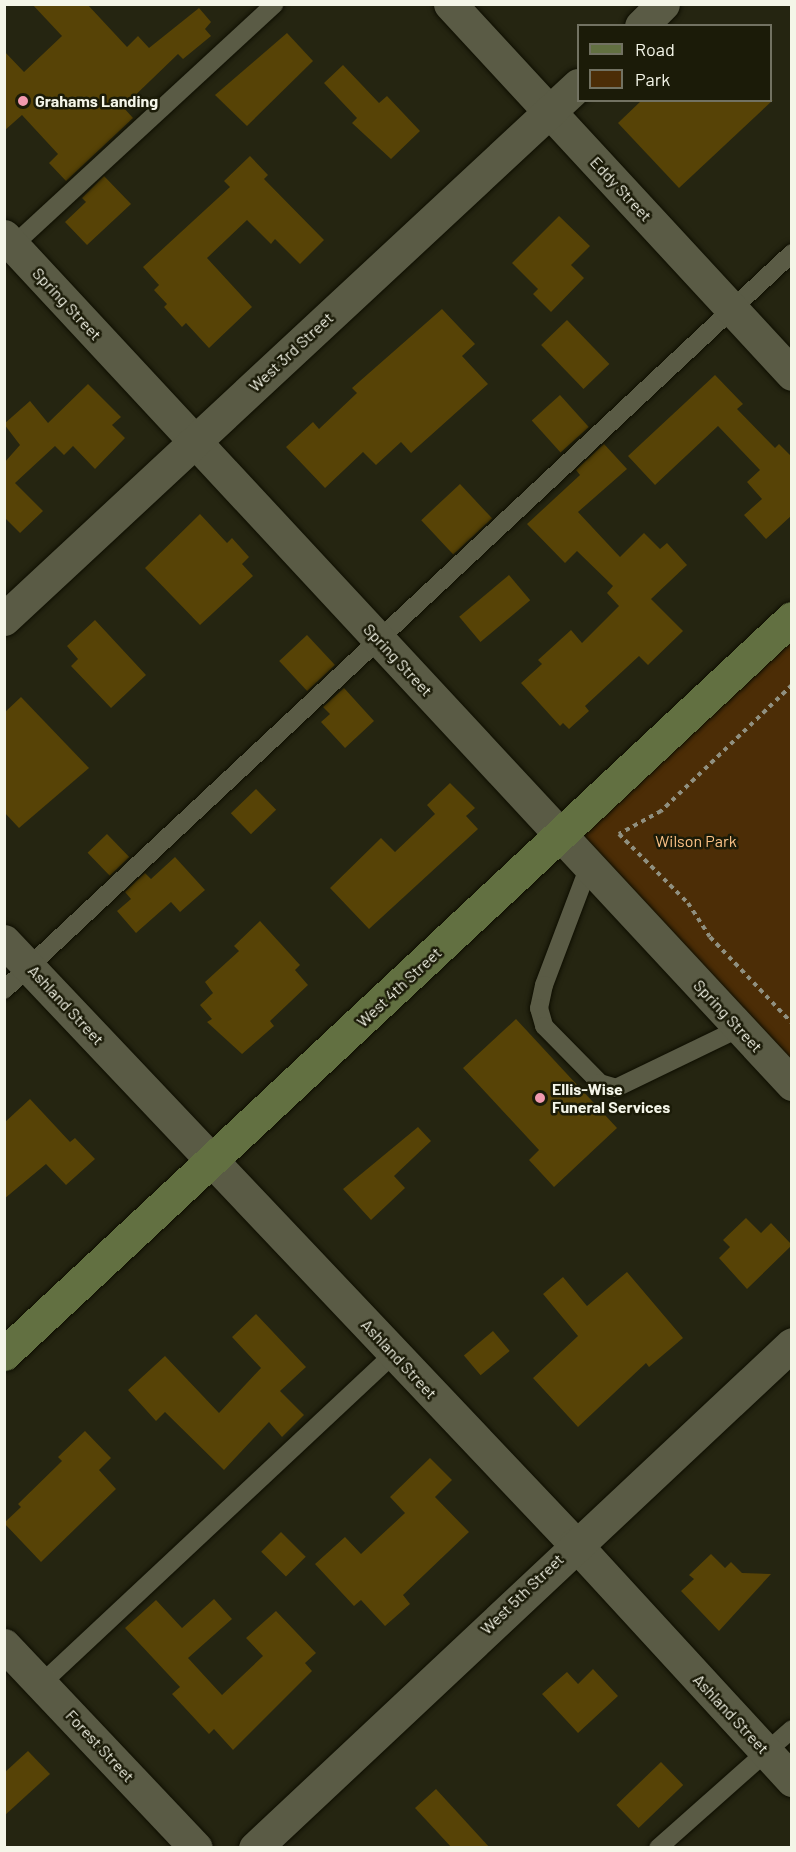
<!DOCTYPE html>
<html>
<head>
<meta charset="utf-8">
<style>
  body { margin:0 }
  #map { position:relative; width:796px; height:1852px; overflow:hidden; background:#252511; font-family:Barlow,sans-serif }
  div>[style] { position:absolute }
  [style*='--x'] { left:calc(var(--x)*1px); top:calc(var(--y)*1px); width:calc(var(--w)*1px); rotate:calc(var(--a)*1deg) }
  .green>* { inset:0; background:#4c2d06 }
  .building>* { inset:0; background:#574306; transform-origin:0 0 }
  .path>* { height:4px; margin-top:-2px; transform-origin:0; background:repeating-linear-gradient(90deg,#909080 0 4.5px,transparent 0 9px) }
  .roads { filter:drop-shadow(0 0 2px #0e0e00) drop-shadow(0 0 2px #0e0e00) }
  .lane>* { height:18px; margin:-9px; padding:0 9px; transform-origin:9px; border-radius:9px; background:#5a5b45 }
  .street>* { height:33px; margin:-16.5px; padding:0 16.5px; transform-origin:16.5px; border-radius:16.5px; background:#5a5b45 }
  .secondary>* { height:33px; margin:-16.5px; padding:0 16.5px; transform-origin:16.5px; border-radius:16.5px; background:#627041 }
  .dots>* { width:16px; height:16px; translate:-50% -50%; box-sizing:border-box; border:3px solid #1b1b08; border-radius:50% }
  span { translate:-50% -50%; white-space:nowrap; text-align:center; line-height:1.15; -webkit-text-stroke:5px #1b1b08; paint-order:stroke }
  .poi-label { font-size:16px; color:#f4f5e8; font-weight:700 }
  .left { translate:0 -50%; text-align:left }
  .street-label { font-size:16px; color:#f4f5e8 }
  .park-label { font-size:16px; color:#fcc286 }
  .frame { position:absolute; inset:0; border:6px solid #f4f5e8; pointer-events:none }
  .legend { position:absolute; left:577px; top:24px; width:195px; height:78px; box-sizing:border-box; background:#1b1b08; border:2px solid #727262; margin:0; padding:8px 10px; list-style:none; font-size:18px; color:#f4f5e8 }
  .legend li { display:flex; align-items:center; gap:12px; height:30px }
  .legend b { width:30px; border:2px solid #727262 }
</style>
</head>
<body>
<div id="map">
  <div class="green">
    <div style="clip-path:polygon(791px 618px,791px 1084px,562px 836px)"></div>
  </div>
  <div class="building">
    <div style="clip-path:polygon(32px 4px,87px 4px,127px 47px,138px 36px,149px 48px,199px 8px,211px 22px,205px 29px,211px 36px,183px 59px,178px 54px,123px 107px,133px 118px,66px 181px,49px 163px,58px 154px,22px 115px,4px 131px,4px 51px,24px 72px,62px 36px)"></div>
    <div style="clip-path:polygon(287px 33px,313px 61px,247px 126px,215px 95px)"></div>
    <div style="clip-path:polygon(343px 65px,379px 103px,387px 96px,420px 131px,391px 159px,352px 123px,357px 118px,324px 83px)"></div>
    <div style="clip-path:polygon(642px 100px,773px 100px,679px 188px,618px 123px)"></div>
    <div style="clip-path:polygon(250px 156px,268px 175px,264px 179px,324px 240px,300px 264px,275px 239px,271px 244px,247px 220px,207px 258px,252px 307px,209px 348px,186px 323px,182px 327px,164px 307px,167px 304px,154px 290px,159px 285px,143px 267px,230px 187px,224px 181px)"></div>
    <div style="clip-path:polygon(104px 176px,131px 204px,87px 245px,65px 222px,86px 202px,82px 198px)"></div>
    <div style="clip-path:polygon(559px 216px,590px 246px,571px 265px,584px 278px,551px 312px,533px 294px,538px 289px,512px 263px)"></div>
    <div style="clip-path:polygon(442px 309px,475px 344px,462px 356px,488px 384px,411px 453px,401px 442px,376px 465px,363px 452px,325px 488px,286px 447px,313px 422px,319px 429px,357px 393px,352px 388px)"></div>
    <div style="left:567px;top:320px;width:61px;height:36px;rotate:46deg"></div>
    <div style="clip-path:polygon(715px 375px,743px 404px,737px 409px,775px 448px,779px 444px,792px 457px,792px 515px,766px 539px,744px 515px,762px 499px,747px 482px,760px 470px,718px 426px,655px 485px,628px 456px)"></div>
    <div style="clip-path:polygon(88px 384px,121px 417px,112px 425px,125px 438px,95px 469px,73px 446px,64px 455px,55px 446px,15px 483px,43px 511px,20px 533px,4px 517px,4px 463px,20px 445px,4px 424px,30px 401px,48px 423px)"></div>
    <div style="left:560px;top:395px;width:43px;height:38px;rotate:48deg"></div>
    <div style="clip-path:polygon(604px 444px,627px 469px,578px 512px,620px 557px,644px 533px,660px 549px,667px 543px,687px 565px,651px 599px,683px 631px,648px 665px,639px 656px,585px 706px,589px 711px,569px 729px,563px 723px,560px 726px,521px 683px,542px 664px,538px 660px,571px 630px,582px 643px,619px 606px,607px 593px,613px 586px,577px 551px,565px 563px,527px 524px,580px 475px,576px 470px)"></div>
    <div style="left:460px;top:484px;width:47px;height:53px;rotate:47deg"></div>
    <div style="clip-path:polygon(200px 514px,227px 543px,232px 538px,249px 557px,242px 564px,253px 576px,200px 625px,145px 568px)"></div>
    <div style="left:509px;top:575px;width:33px;height:65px;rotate:50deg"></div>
    <div style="clip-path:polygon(95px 620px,146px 675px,111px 708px,71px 666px,78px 659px,67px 646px)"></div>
    <div style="left:307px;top:635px;width:41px;height:38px;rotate:47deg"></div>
    <div style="clip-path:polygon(344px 688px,374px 721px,345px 748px,321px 722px,330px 714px,323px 707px)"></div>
    <div style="clip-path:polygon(21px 697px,89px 768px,19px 828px,4px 812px,4px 713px)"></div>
    <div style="clip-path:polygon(450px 783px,475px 808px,466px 816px,478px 829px,369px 929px,330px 888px,381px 838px,395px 852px,435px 814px,427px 805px)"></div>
    <div style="left:256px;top:789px;width:29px;height:35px;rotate:46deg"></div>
    <div style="left:107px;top:834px;width:32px;height:27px;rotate:46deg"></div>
    <div style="clip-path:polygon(175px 857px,205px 890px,180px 912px,171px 902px,136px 933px,117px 911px,131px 899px,125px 892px,145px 873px,151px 879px)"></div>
    <div style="clip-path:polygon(260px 921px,300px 965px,295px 970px,308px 985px,270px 1021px,274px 1026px,242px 1054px,207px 1022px,212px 1019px,200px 1005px,213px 993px,205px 982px,239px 951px,234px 946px)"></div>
    <div style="clip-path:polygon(516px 1019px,617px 1128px,554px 1187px,529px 1160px,539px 1150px,463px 1068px)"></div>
    <div style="clip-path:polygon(30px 1099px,70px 1142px,75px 1138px,95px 1159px,66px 1185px,46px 1164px,4px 1199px,4px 1123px)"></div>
    <div style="clip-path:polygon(418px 1127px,431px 1141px,394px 1176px,405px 1188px,371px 1220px,343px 1189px)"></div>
    <div style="clip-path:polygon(746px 1218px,761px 1233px,771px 1223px,792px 1245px,747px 1289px,719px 1258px,730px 1247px,723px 1240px)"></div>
    <div style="clip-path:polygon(627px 1272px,683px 1338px,649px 1367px,646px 1363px,578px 1427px,533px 1378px,578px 1336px,543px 1294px,563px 1277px,587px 1306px)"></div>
    <div style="clip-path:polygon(256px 1314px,306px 1367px,280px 1391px,304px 1415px,282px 1437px,269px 1422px,224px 1470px,165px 1412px,156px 1421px,128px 1390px,165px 1356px,219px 1413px,261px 1368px,232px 1337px)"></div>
    <div style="left:493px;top:1331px;width:26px;height:38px;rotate:50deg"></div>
    <div style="clip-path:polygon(85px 1431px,111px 1458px,99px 1470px,116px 1489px,41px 1562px,4px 1523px,21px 1507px,18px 1504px,62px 1461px,58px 1457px)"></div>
    <div style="clip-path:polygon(430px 1458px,452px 1480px,435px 1497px,469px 1532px,403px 1595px,410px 1604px,385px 1626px,361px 1600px,354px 1606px,315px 1564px,345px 1537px,361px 1554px,405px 1513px,390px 1497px)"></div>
    <div style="left:281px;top:1532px;width:35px;height:28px;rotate:45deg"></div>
    <div style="clip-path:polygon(711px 1554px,725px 1568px,731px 1562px,742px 1573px,771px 1574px,719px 1631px,681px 1591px,694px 1579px,689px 1575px)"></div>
    <div style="clip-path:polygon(214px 1599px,232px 1619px,188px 1658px,222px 1695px,263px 1656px,246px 1638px,276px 1611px,316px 1653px,305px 1663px,312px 1671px,233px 1750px,214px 1729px,209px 1734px,172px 1694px,180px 1687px,125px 1628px,156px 1600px,182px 1628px)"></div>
    <div style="clip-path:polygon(593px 1669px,618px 1696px,578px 1733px,542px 1694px,567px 1672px,578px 1684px)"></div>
    <div style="clip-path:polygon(28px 1751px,50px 1774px,4px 1816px,4px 1773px)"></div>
    <div style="left:661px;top:1762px;width:32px;height:62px;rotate:46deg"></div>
    <div style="clip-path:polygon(436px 1789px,490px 1848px,452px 1848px,415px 1808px)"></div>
  </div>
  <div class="path">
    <div style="--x:792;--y:685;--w:182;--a:136.1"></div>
    <div style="--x:661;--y:811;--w:48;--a:151.3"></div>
    <div style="--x:619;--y:834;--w:98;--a:45"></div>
    <div style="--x:688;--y:903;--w:40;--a:57.1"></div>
    <div style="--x:710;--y:937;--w:119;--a:46.4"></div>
  </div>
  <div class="roads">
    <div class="lane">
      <div style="--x:7;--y:251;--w:364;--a:-42.7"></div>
      <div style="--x:589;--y:866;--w:127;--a:110.7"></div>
      <div style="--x:544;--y:985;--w:24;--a:102"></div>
      <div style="--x:539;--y:1008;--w:19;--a:74"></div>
      <div style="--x:544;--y:1026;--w:80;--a:45.5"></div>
      <div style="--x:600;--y:1083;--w:17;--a:17"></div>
      <div style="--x:616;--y:1088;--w:138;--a:-25.8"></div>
      <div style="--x:4;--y:990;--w:1079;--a:-43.08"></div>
      <div style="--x:41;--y:1684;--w:483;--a:-43.1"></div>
      <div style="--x:658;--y:1848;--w:179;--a:-41.6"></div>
    </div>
    <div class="street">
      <div style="--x:450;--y:4;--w:504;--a:47.25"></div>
      <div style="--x:641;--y:26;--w:31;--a:-45"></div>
      <div style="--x:4;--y:236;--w:1158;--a:47.1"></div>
      <div style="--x:4;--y:619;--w:784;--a:-42.93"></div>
      <div style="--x:4;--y:941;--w:830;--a:46.56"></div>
      <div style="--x:575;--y:1544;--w:321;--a:47.4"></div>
      <div style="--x:4;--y:1645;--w:279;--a:46.6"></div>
      <div style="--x:255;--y:1848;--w:736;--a:-43.18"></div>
    </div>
    <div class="secondary">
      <div style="--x:4;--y:1354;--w:1078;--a:-43.05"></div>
    </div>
  </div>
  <div class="dots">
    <div style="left:23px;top:101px;background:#f29aaf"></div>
    <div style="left:540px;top:1098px;background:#f29aaf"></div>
  </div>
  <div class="poi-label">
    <span class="left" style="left:35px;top:101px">Grahams Landing</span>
    <span class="left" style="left:552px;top:1098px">Ellis-Wise<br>Funeral Services</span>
  </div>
  <div class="street-label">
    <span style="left:621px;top:189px;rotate:47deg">Eddy Street</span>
    <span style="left:67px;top:304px;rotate:47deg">Spring Street</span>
    <span style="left:291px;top:352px;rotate:-43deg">West 3rd Street</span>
    <span style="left:398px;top:660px;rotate:47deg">Spring Street</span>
    <span style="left:399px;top:987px;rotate:-43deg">West 4th Street</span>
    <span style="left:66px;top:1005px;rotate:47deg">Ashland Street</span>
    <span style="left:728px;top:1016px;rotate:47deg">Spring Street</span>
    <span style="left:399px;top:1359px;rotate:47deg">Ashland Street</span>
    <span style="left:522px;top:1594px;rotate:-44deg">West 5th Street</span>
    <span style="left:731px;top:1714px;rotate:47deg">Ashland Street</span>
    <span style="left:100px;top:1746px;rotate:47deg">Forest Street</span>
  </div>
  <div class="park-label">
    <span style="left:696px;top:841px">Wilson Park</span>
  </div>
  <div class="frame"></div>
  <ul class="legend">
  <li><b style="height:8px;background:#627041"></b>Road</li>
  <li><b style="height:16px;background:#4c2d06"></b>Park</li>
  </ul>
</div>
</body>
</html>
